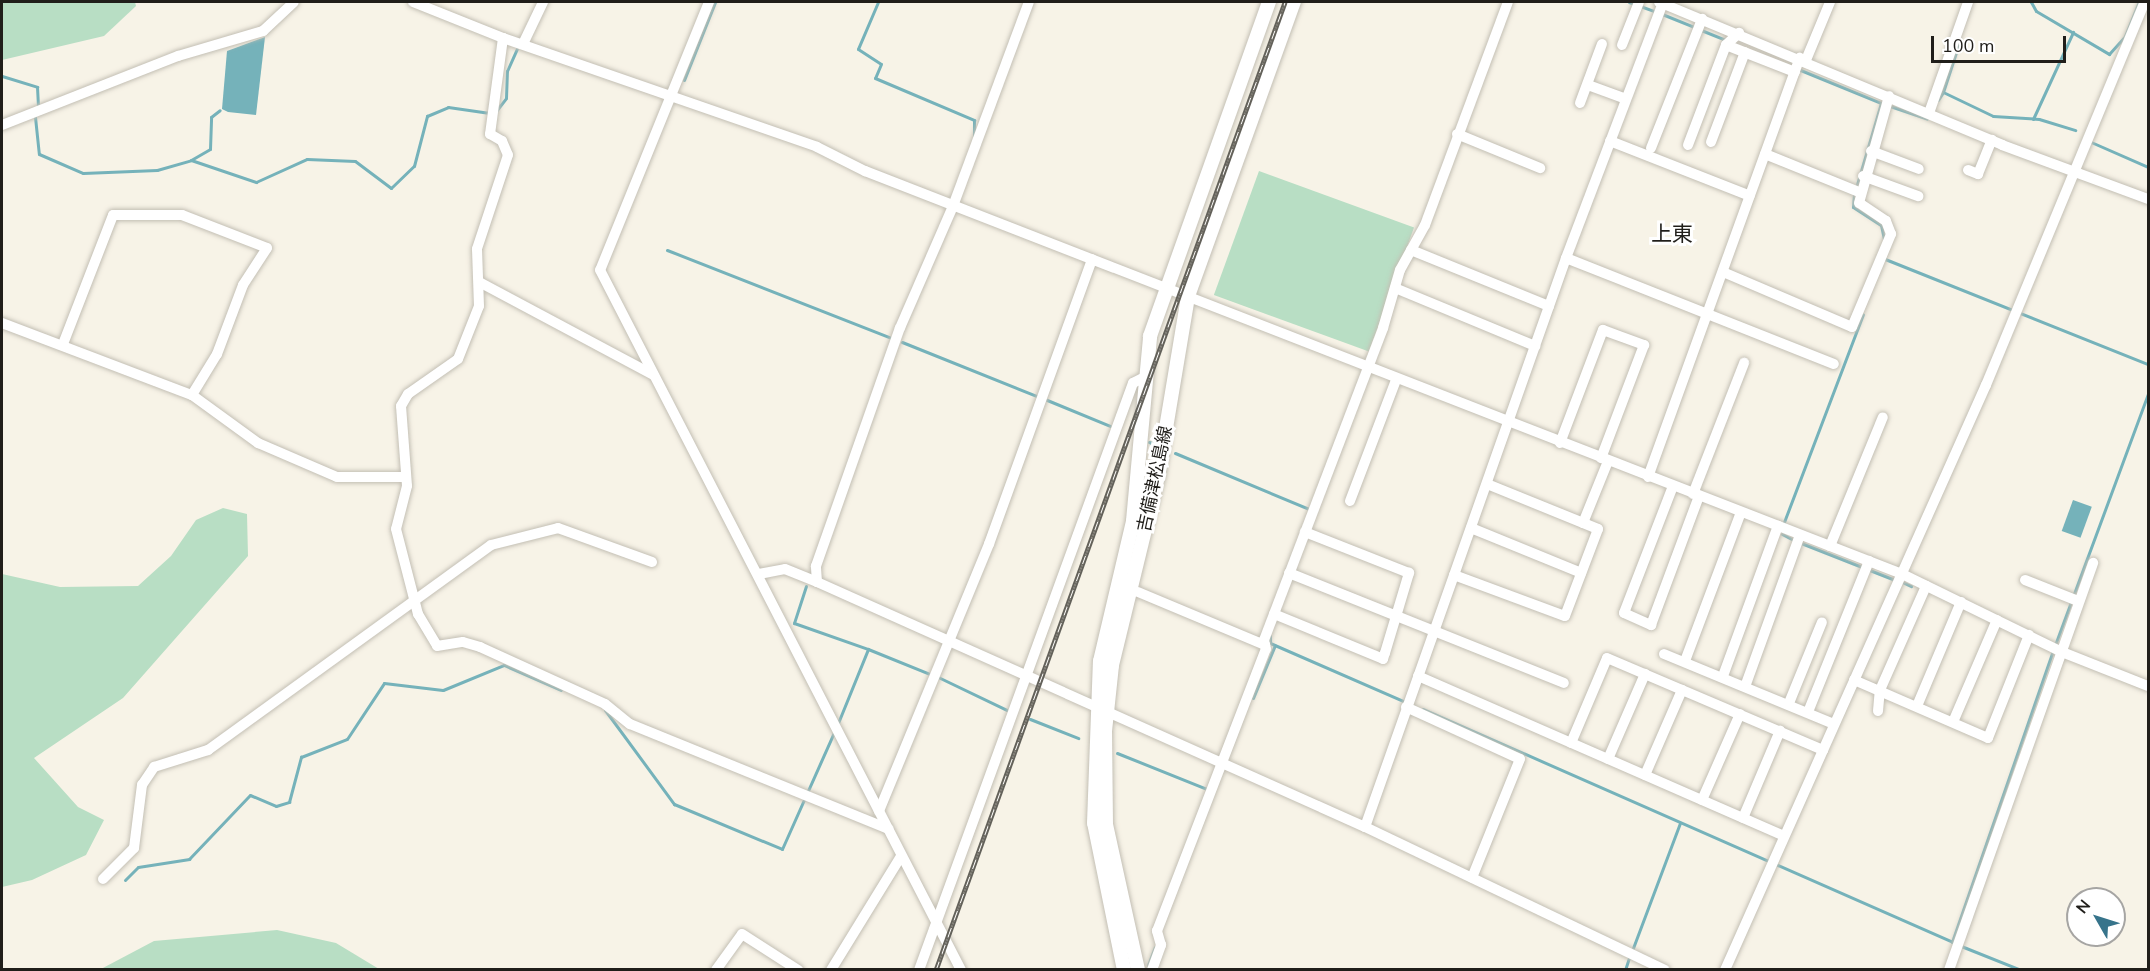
<!DOCTYPE html>
<html>
<head>
<meta charset="utf-8">
<style>
  body { margin:0 }
  #map { position:relative; width:2150px; height:971px; overflow:hidden; background:#f7f3e7; font-family:"Nunito Sans","Noto Sans JP",sans-serif }
  div>[style] { position:absolute }
  [style*='--x'] { left:calc(var(--x)*1px); top:calc(var(--y)*1px); width:calc(var(--w)*1px); rotate:calc(var(--a)*1deg) }
  .green>* { inset:0; background:#b8dec4; transform-origin:0 0 }
  .water>* { inset:0; background:#75b2ba; transform-origin:0 0 }
  .stream>* { height:3px; margin:-1.5px; padding:0 1.5px; transform-origin:1.5px; border-radius:1.5px; background:#75b2ba }
  .roads { filter:drop-shadow(0 0 2px #c3bfb4) drop-shadow(0 0 2px #c3bfb4) }
  .minor>* { height:10px; margin:-5px; padding:0 5px; transform-origin:5px; border-radius:5px; background:#fff }
  .major>* { height:14px; margin:-7px; padding:0 7px; transform-origin:7px; border-radius:7px; background:#fff }
  .rail>* { height:5px; margin-top:-2.5px; transform-origin:0; background:repeating-linear-gradient(90deg,#fff 0 9px,#63615a 0 18px); box-sizing:border-box; border-block:2px solid #63615a }
  span { translate:-50% -50%; white-space:nowrap; text-align:center; line-height:1.15; -webkit-text-stroke:6px #fff; paint-order:stroke }
  .street-label { font-size:18px; color:#201e1a }
  .quarter-label { font-size:21px; color:#201e1a }
  .frame { position:absolute; inset:0; border:3px solid #201e1a; pointer-events:none }
  .north { position:absolute; left:2066px; top:887px; width:60px; height:60px; box-sizing:border-box; background:#fff; border:2px solid #a6a5a3; border-radius:50%; rotate:309deg; font-size:16px; font-weight:700; line-height:24px; text-align:center; color:#201e1a }
  .north::after { content:''; display:block; margin:auto; width:21px; height:27px; background:#37748b; clip-path:polygon(50% 0,100% 100%,50% 72%,0 100%) }
  .scale { position:absolute; left:1931px; top:36px; width:135px; height:27px; box-sizing:border-box; border:3px solid #201e1a; border-top:0; padding-left:8px; font-size:18px; line-height:21px; white-space:nowrap; color:#201e1a; -webkit-text-stroke:4px #fff; paint-order:stroke }
</style>
</head>
<body>
<div id="map">
  <div class="green">
    <div style="clip-path:polygon(2px 2px,135px 2px,136px 6px,104px 36px,2px 60px)"></div>
    <div style="left:1259px;top:171px;width:165px;height:132px;rotate:20deg"></div>
    <div style="clip-path:polygon(223px 508px,247px 514px,248px 556px,123px 698px,34px 758px,78px 807px,104px 820px,86px 855px,32px 880px,2px 887px,2px 574px,60px 587px,138px 586px,171px 556px,196px 520px)"></div>
    <div style="clip-path:polygon(277px 930px,336px 943px,379px 969px,101px 969px,154px 941px)"></div>
  </div>
  <div class="water">
    <div style="clip-path:polygon(265px 37px,256px 115px,228px 112px,222px 109px,227px 51px)"></div>
    <div style="left:2073px;top:500px;width:20px;height:33px;rotate:20deg"></div>
  </div>
  <div class="stream">
    <div style="--x:878;--y:2;--w:51;--a:113.1"></div>
    <div style="--x:858;--y:49;--w:27;--a:33"></div>
    <div style="--x:881;--y:64;--w:15;--a:113"></div>
    <div style="--x:875;--y:78;--w:108;--a:23"></div>
    <div style="--x:974;--y:120;--w:16;--a:90"></div>
    <div style="--x:1629;--y:2;--w:29;--a:20"></div>
    <div style="--x:2031;--y:2;--w:10;--a:61"></div>
    <div style="--x:2036;--y:11;--w:85;--a:30.5"></div>
    <div style="--x:2109;--y:54;--w:24;--a:-48"></div>
    <div style="--x:2125;--y:36;--w:37;--a:-68"></div>
    <div style="--x:1662;--y:14;--w:35;--a:22"></div>
    <div style="--x:1701;--y:30;--w:29;--a:22"></div>
    <div style="--x:1798;--y:69;--w:90;--a:22.3"></div>
    <div style="--x:2;--y:76;--w:37;--a:17"></div>
    <div style="--x:37;--y:87;--w:20;--a:87"></div>
    <div style="--x:684;--y:80;--w:84;--a:-68.3"></div>
    <div style="--x:1943;--y:92;--w:52;--a:-71.9"></div>
    <div style="--x:1938;--y:100;--w:9;--a:-58"></div>
    <div style="--x:1943;--y:92;--w:55;--a:25.6"></div>
    <div style="--x:1993;--y:116;--w:46;--a:3.7"></div>
    <div style="--x:2039;--y:119;--w:38;--a:17"></div>
    <div style="--x:1890;--y:106;--w:39;--a:19"></div>
    <div style="--x:496;--y:111;--w:16;--a:-52"></div>
    <div style="--x:506;--y:98;--w:27;--a:-88"></div>
    <div style="--x:507;--y:71;--w:24;--a:-66"></div>
    <div style="--x:35;--y:117;--w:37;--a:84"></div>
    <div style="--x:39;--y:154;--w:48;--a:23.4"></div>
    <div style="--x:83;--y:173;--w:74;--a:-2.3"></div>
    <div style="--x:157;--y:170;--w:35;--a:-16"></div>
    <div style="--x:191;--y:160;--w:69;--a:18.7"></div>
    <div style="--x:256;--y:182;--w:56;--a:-24.3"></div>
    <div style="--x:307;--y:159;--w:48;--a:2.4"></div>
    <div style="--x:355;--y:161;--w:45;--a:36.9"></div>
    <div style="--x:391;--y:188;--w:32;--a:-44"></div>
    <div style="--x:414;--y:166;--w:52;--a:-75.4"></div>
    <div style="--x:427;--y:116;--w:23;--a:-23"></div>
    <div style="--x:448;--y:107;--w:42;--a:8.1"></div>
    <div style="--x:2033;--y:119;--w:96;--a:-65.3"></div>
    <div style="--x:2091;--y:142;--w:62;--a:23.7"></div>
    <div style="--x:191;--y:160;--w:22;--a:-30"></div>
    <div style="--x:210;--y:149;--w:32;--a:-88"></div>
    <div style="--x:211;--y:117;--w:11;--a:-38"></div>
    <div style="--x:1856;--y:188;--w:89;--a:-73.6"></div>
    <div style="--x:1854;--y:194;--w:13;--a:94"></div>
    <div style="--x:1853;--y:207;--w:33;--a:33"></div>
    <div style="--x:1881;--y:225;--w:14;--a:78"></div>
    <div style="--x:667;--y:250;--w:244;--a:21.4"></div>
    <div style="--x:1885;--y:259;--w:283;--a:21.8"></div>
    <div style="--x:902;--y:342;--w:148;--a:21.9"></div>
    <div style="--x:1047;--y:400;--w:68;--a:22.4"></div>
    <div style="--x:1149;--y:442;--w:9;--a:21"></div>
    <div style="--x:1175;--y:453;--w:145;--a:22.7"></div>
    <div style="--x:1784;--y:522;--w:222;--a:-69.2"></div>
    <div style="--x:1782;--y:534;--w:15;--a:28"></div>
    <div style="--x:1801;--y:543;--w:101;--a:21.5"></div>
    <div style="--x:1902;--y:582;--w:10;--a:24"></div>
    <div style="--x:806;--y:586;--w:39;--a:108"></div>
    <div style="--x:794;--y:623;--w:78;--a:19.4"></div>
    <div style="--x:1270;--y:636;--w:7;--a:90"></div>
    <div style="--x:1270;--y:643;--w:148;--a:23.5"></div>
    <div style="--x:2055;--y:645;--w:269;--a:-69.7"></div>
    <div style="--x:938;--y:677;--w:76;--a:25.6"></div>
    <div style="--x:1253;--y:698;--w:57;--a:-67.5"></div>
    <div style="--x:1423;--y:709;--w:581;--a:23.74"></div>
    <div style="--x:605;--y:710;--w:117;--a:53.7"></div>
    <div style="--x:674;--y:804;--w:117;--a:22.6"></div>
    <div style="--x:782;--y:849;--w:128;--a:-66"></div>
    <div style="--x:1030;--y:719;--w:52;--a:21.6"></div>
    <div style="--x:838;--y:723;--w:80;--a:-67.9"></div>
    <div style="--x:868;--y:649;--w:69;--a:22.1"></div>
    <div style="--x:1117;--y:753;--w:97;--a:21.8"></div>
    <div style="--x:125;--y:880;--w:18;--a:-45"></div>
    <div style="--x:138;--y:867;--w:52;--a:-8.9"></div>
    <div style="--x:189;--y:859;--w:88;--a:-46.4"></div>
    <div style="--x:250;--y:795;--w:28;--a:23"></div>
    <div style="--x:276;--y:806;--w:14;--a:-17"></div>
    <div style="--x:289;--y:802;--w:47;--a:-75.1"></div>
    <div style="--x:301;--y:757;--w:49;--a:-21.4"></div>
    <div style="--x:347;--y:739;--w:67;--a:-56.5"></div>
    <div style="--x:384;--y:683;--w:59;--a:6.8"></div>
    <div style="--x:443;--y:690;--w:66;--a:-22.3"></div>
    <div style="--x:504;--y:665;--w:62;--a:23.7"></div>
    <div style="--x:1952;--y:942;--w:308;--a:-70.9"></div>
    <div style="--x:1961;--y:946;--w:65;--a:21.8"></div>
    <div style="--x:1633;--y:948;--w:134;--a:-69.4"></div>
    <div style="--x:1148;--y:965;--w:19;--a:-69"></div>
    <div style="--x:1625;--y:970;--w:13;--a:-72"></div>
  </div>
  <div class="roads">
    <div class="minor">
      <div style="--x:413;--y:2;--w:97;--a:21.8"></div>
      <div style="--x:503;--y:38;--w:332;--a:19.1"></div>
      <div style="--x:817;--y:147;--w:54;--a:26.6"></div>
      <div style="--x:865;--y:171;--w:1113;--a:21.24"></div>
      <div style="--x:1902;--y:574;--w:178;--a:26"></div>
      <div style="--x:2062;--y:652;--w:92;--a:21.6"></div>
      <div style="--x:709;--y:2;--w:289;--a:112.1"></div>
      <div style="--x:600;--y:270;--w:788;--a:62.72"></div>
      <div style="--x:1659;--y:2;--w:372;--a:22.6"></div>
      <div style="--x:2002;--y:145;--w:156;--a:20.3"></div>
      <div style="--x:503;--y:38;--w:97;--a:97.7"></div>
      <div style="--x:490;--y:134;--w:14;--a:30"></div>
      <div style="--x:502;--y:141;--w:15;--a:67"></div>
      <div style="--x:508;--y:155;--w:99;--a:108.3"></div>
      <div style="--x:477;--y:249;--w:57;--a:88"></div>
      <div style="--x:479;--y:306;--w:57;--a:111.6"></div>
      <div style="--x:458;--y:359;--w:61;--a:145"></div>
      <div style="--x:408;--y:394;--w:14;--a:120"></div>
      <div style="--x:401;--y:406;--w:80;--a:85.7"></div>
      <div style="--x:407;--y:486;--w:44;--a:104.3"></div>
      <div style="--x:396;--y:529;--w:88;--a:75.5"></div>
      <div style="--x:418;--y:614;--w:37;--a:59"></div>
      <div style="--x:437;--y:646;--w:26;--a:-9"></div>
      <div style="--x:463;--y:642;--w:18;--a:16"></div>
      <div style="--x:480;--y:647;--w:137;--a:24.5"></div>
      <div style="--x:605;--y:704;--w:32;--a:39"></div>
      <div style="--x:630;--y:724;--w:279;--a:22.1"></div>
      <div style="--x:523;--y:44;--w:47;--a:-64.5"></div>
      <div style="--x:1622;--y:45;--w:46;--a:-68.4"></div>
      <div style="--x:1726;--y:45;--w:74;--a:21.4"></div>
      <div style="--x:1806;--y:60;--w:63;--a:-67.5"></div>
      <div style="--x:1588;--y:85;--w:40;--a:20.2"></div>
      <div style="--x:1580;--y:103;--w:63;--a:-69.6"></div>
      <div style="--x:1929;--y:113;--w:118;--a:-70.6"></div>
      <div style="--x:2;--y:125;--w:189;--a:-21.4"></div>
      <div style="--x:178;--y:56;--w:89;--a:-16.4"></div>
      <div style="--x:263;--y:31;--w:42;--a:-43.1"></div>
      <div style="--x:1457;--y:134;--w:90;--a:22.3"></div>
      <div style="--x:1610;--y:141;--w:150;--a:21.4"></div>
      <div style="--x:1711;--y:142;--w:96;--a:-69.3"></div>
      <div style="--x:1688;--y:145;--w:107;--a:-69.2"></div>
      <div style="--x:1726;--y:45;--w:18;--a:-43"></div>
      <div style="--x:1651;--y:148;--w:139;--a:-68.4"></div>
      <div style="--x:1871;--y:151;--w:51;--a:20.6"></div>
      <div style="--x:1765;--y:154;--w:101;--a:22"></div>
      <div style="--x:1968;--y:170;--w:11;--a:22"></div>
      <div style="--x:1978;--y:174;--w:37;--a:-68"></div>
      <div style="--x:1863;--y:176;--w:59;--a:20"></div>
      <div style="--x:1411;--y:250;--w:149;--a:22.1"></div>
      <div style="--x:1566;--y:258;--w:288;--a:21.6"></div>
      <div style="--x:1723;--y:272;--w:140;--a:23.1"></div>
      <div style="--x:1852;--y:327;--w:101;--a:-67.2"></div>
      <div style="--x:1891;--y:234;--w:14;--a:-111"></div>
      <div style="--x:1886;--y:221;--w:32;--a:-146"></div>
      <div style="--x:1859;--y:203;--w:111;--a:-74.3"></div>
      <div style="--x:481;--y:283;--w:195;--a:28.1"></div>
      <div style="--x:1395;--y:288;--w:152;--a:22.5"></div>
      <div style="--x:2;--y:323;--w:203;--a:20.8"></div>
      <div style="--x:192;--y:395;--w:82;--a:36"></div>
      <div style="--x:258;--y:443;--w:86;--a:23.3"></div>
      <div style="--x:337;--y:477;--w:67;--a:0"></div>
      <div style="--x:63;--y:344;--w:138;--a:-68.8"></div>
      <div style="--x:113;--y:215;--w:69;--a:0"></div>
      <div style="--x:182;--y:215;--w:91;--a:21.2"></div>
      <div style="--x:267;--y:248;--w:44;--a:123"></div>
      <div style="--x:243;--y:285;--w:74;--a:110.6"></div>
      <div style="--x:217;--y:354;--w:48;--a:121.4"></div>
      <div style="--x:1560;--y:443;--w:121;--a:-69.2"></div>
      <div style="--x:1603;--y:330;--w:44;--a:20.1"></div>
      <div style="--x:1644;--y:345;--w:121;--a:110.8"></div>
      <div style="--x:1648;--y:477;--w:446;--a:-70.1"></div>
      <div style="--x:1673;--y:486;--w:136;--a:111.1"></div>
      <div style="--x:1624;--y:613;--w:30;--a:24"></div>
      <div style="--x:1651;--y:625;--w:138;--a:-69.6"></div>
      <div style="--x:1693;--y:494;--w:141;--a:-68.7"></div>
      <div style="--x:1350;--y:501;--w:129;--a:-69.2"></div>
      <div style="--x:1583;--y:523;--w:67;--a:-68"></div>
      <div style="--x:1471;--y:528;--w:119;--a:22.2"></div>
      <div style="--x:1830;--y:546;--w:139;--a:-67.7"></div>
      <div style="--x:1289;--y:573;--w:296;--a:21.8"></div>
      <div style="--x:759;--y:574;--w:26;--a:-11"></div>
      <div style="--x:785;--y:569;--w:35;--a:22"></div>
      <div style="--x:817;--y:582;--w:600;--a:24.09"></div>
      <div style="--x:1365;--y:827;--w:332;--a:25.5"></div>
      <div style="--x:1454;--y:575;--w:118;--a:20.3"></div>
      <div style="--x:1565;--y:616;--w:93;--a:-69.2"></div>
      <div style="--x:1598;--y:529;--w:120;--a:-157.9"></div>
      <div style="--x:2025;--y:580;--w:57;--a:21.6"></div>
      <div style="--x:817;--y:582;--w:16;--a:-94"></div>
      <div style="--x:816;--y:566;--w:252;--a:-70.6"></div>
      <div style="--x:900;--y:328;--w:133;--a:-66.5"></div>
      <div style="--x:953;--y:206;--w:218;--a:-69.6"></div>
      <div style="--x:1138;--y:592;--w:138;--a:22.7"></div>
      <div style="--x:1274;--y:614;--w:118;--a:22.4"></div>
      <div style="--x:1383;--y:659;--w:6;--a:-72"></div>
      <div style="--x:1385;--y:653;--w:84;--a:-73.3"></div>
      <div style="--x:1409;--y:573;--w:112;--a:-158.5"></div>
      <div style="--x:1664;--y:654;--w:184;--a:22.4"></div>
      <div style="--x:1685;--y:661;--w:159;--a:-69.4"></div>
      <div style="--x:1418;--y:676;--w:399;--a:23.6"></div>
      <div style="--x:1723;--y:676;--w:160;--a:-69.9"></div>
      <div style="--x:1854;--y:680;--w:146;--a:23.4"></div>
      <div style="--x:1988;--y:738;--w:111;--a:-68.3"></div>
      <div style="--x:1746;--y:684;--w:158;--a:-70.1"></div>
      <div style="--x:1789;--y:703;--w:87;--a:-67.8"></div>
      <div style="--x:1917;--y:706;--w:113;--a:-67.1"></div>
      <div style="--x:1406;--y:707;--w:125;--a:24.5"></div>
      <div style="--x:1520;--y:759;--w:128;--a:112"></div>
      <div style="--x:1878;--y:711;--w:21;--a:-85"></div>
      <div style="--x:1880;--y:690;--w:114;--a:-66.1"></div>
      <div style="--x:1808;--y:712;--w:163;--a:-68"></div>
      <div style="--x:1953;--y:722;--w:111;--a:-66.7"></div>
      <div style="--x:1571;--y:743;--w:92;--a:-67"></div>
      <div style="--x:1607;--y:658;--w:235;--a:23.1"></div>
      <div style="--x:1608;--y:759;--w:93;--a:-66.5"></div>
      <div style="--x:1645;--y:775;--w:93;--a:-66.5"></div>
      <div style="--x:1702;--y:800;--w:94;--a:-66.2"></div>
      <div style="--x:879;--y:811;--w:289;--a:-67.6"></div>
      <div style="--x:989;--y:544;--w:303;--a:-70.1"></div>
      <div style="--x:1743;--y:818;--w:95;--a:-67"></div>
      <div style="--x:1365;--y:827;--w:603;--a:-70.54"></div>
      <div style="--x:1566;--y:258;--w:273;--a:-69.2"></div>
      <div style="--x:103;--y:879;--w:44;--a:-45"></div>
      <div style="--x:134;--y:848;--w:64;--a:-82.8"></div>
      <div style="--x:142;--y:785;--w:22;--a:-56"></div>
      <div style="--x:154;--y:767;--w:57;--a:-17.5"></div>
      <div style="--x:208;--y:750;--w:349;--a:-35.9"></div>
      <div style="--x:491;--y:545;--w:69;--a:-14.2"></div>
      <div style="--x:558;--y:528;--w:100;--a:19.9"></div>
      <div style="--x:716;--y:970;--w:44;--a:-54.2"></div>
      <div style="--x:742;--y:934;--w:67;--a:32.7"></div>
      <div style="--x:831;--y:970;--w:134;--a:-58.4"></div>
      <div style="--x:919;--y:970;--w:625;--a:-69.97"></div>
      <div style="--x:1133;--y:383;--w:11;--a:-27"></div>
      <div style="--x:1152;--y:970;--w:27;--a:-70"></div>
      <div style="--x:1161;--y:945;--w:15;--a:-106"></div>
      <div style="--x:1157;--y:931;--w:302;--a:-68.9"></div>
      <div style="--x:1266;--y:649;--w:9;--a:-103"></div>
      <div style="--x:1264;--y:640;--w:334;--a:-69.1"></div>
      <div style="--x:1383;--y:328;--w:60;--a:-73.7"></div>
      <div style="--x:1400;--y:270;--w:51;--a:-60.9"></div>
      <div style="--x:1425;--y:225;--w:238;--a:-69.6"></div>
      <div style="--x:1725;--y:970;--w:641;--a:-65.96"></div>
      <div style="--x:1986;--y:385;--w:415;--a:-67.5"></div>
      <div style="--x:1949;--y:970;--w:432;--a:-70.5"></div>
    </div>
    <div class="major">
      <div style="--x:1124;--y:970;--w:150;--a:-101.5"></div>
      <div style="--x:1094;--y:823;--w:162;--a:-87.9"></div>
      <div style="--x:1100;--y:661;--w:144;--a:-76.7"></div>
      <div style="--x:1133;--y:521;--w:186;--a:-84.7"></div>
      <div style="--x:1150;--y:336;--w:355;--a:-70.4"></div>
      <div style="--x:1138;--y:970;--w:148;--a:-102.4"></div>
      <div style="--x:1106;--y:825;--w:94;--a:-90.6"></div>
      <div style="--x:1105;--y:731;--w:66;--a:-83.9"></div>
      <div style="--x:1112;--y:665;--w:195;--a:-76.3"></div>
      <div style="--x:1158;--y:476;--w:182;--a:-80.5"></div>
      <div style="--x:1188;--y:296;--w:313;--a:-70.2"></div>
    </div>
  </div>
  <div class="rail">
    <div style="--x:936;--y:970;--w:1029;--a:-70.17"></div>
  </div>
  <div class="street-label">
    <span style="left:1155px;top:479px;rotate:-78deg">吉備津松島線</span>
  </div>
  <div class="quarter-label">
    <span style="left:1672px;top:234px">上東</span>
  </div>
  <div class="frame"></div>
  <div class="north">N</div>
  <div class="scale">100 m</div>
</div>
</body>
</html>
